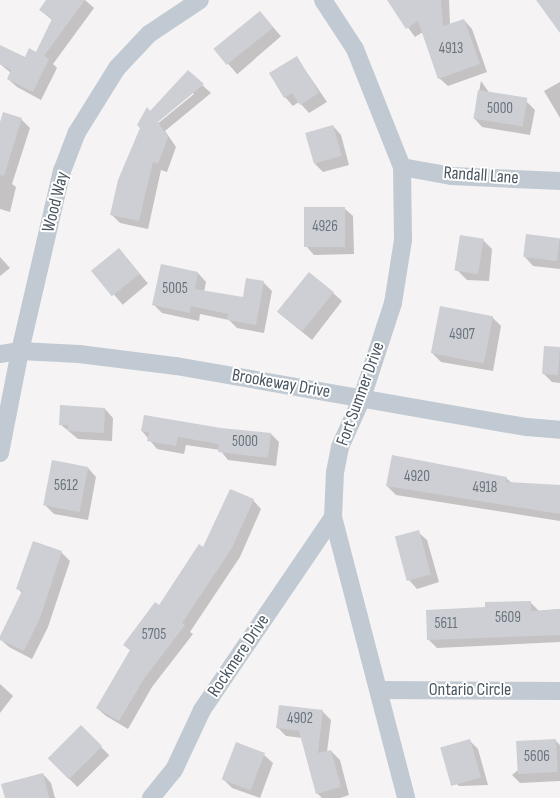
<!DOCTYPE html>
<html>
<head>
<meta charset="utf-8">
<style>
  body { margin:0 }
  #map { position:relative; width:560px; height:798px; overflow:hidden; background:#f5f3f3; font-family:"Sofia Sans Condensed",sans-serif }
  div>[style] { position:absolute }
  [style*='--x'] { left:calc(var(--x)*1px); top:calc(var(--y)*1px); width:calc(var(--w)*1px); rotate:calc(var(--a)*1deg) }
  .shadow>* { inset:0; background:#0003; transform-origin:0 0 }
  .building>* { inset:0; background:#cdcfd5; transform-origin:0 0 }
  .street>* { height:18px; margin:-9px; padding:0 9px; transform-origin:9px; border-radius:9px; background:#c1cad2 }
  span { translate:-50% -50%; white-space:nowrap; text-align:center; line-height:1.15; -webkit-text-stroke:4px #fff; paint-order:stroke }
  .number-label { font-size:15px; color:#6b747e }
  .number-label span { -webkit-text-stroke-width:0 }
  .street-label { font-size:18px; color:#4a5661 }
</style>
</head>
<body>
<div id="map">
  <div class="shadow">
    <div style="clip-path:polygon(48px 0,85px 0,94px 8px,53px 64px,57px 68px,41px 100px,17px 87px,8px 79px,11px 73px,0 64px,0 56px,25px 59px,36px 53px,52px 20px,40px 10px)"></div>
    <div style="clip-path:polygon(388px 0,449px 0,450px 25px,464px 20px,472px 29px,487px 72px,448px 86px,439px 78px,423px 32px,415px 37px)"></div>
    <div style="left:260px;top:12px;width:32px;height:58px;rotate:49deg"></div>
    <div style="clip-path:polygon(297px 58px,327px 102px,309px 113px,299px 102px,293px 106px,285px 97px,270px 74px)"></div>
    <div style="clip-path:polygon(evenodd,188px 72px,211px 93px,165px 131px,176px 147px,167px 172px,161px 170px,148px 229px,120px 223px,111px 214px,151px 112px,188px 72px,192px 92px,194px 94px,156px 125px,159px 119px,192px 92px)"></div>
    <div style="clip-path:polygon(481px 81px,505px 115px,527px 102px,535px 110px,530px 135px,482px 127px,474px 118px)"></div>
    <div style="clip-path:polygon(560px 82px,560px 118px,544px 91px)"></div>
    <div style="clip-path:polygon(21px 119px,30px 128px,12px 184px,16px 187px,10px 212px,0 209px,0 122px)"></div>
    <div style="clip-path:polygon(333px 126px,341px 135px,349px 165px,323px 172px,315px 164px)"></div>
    <div style="clip-path:polygon(344px 208px,353px 216px,354px 254px,314px 255px,306px 246px)"></div>
    <div style="clip-path:polygon(560px 239px,560px 269px,533px 266px,525px 257px)"></div>
    <div style="clip-path:polygon(483px 240px,492px 249px,489px 281px,467px 280px,458px 271px)"></div>
    <div style="left:119px;top:249px;width:45px;height:33px;rotate:50deg"></div>
    <div style="clip-path:polygon(0 257px,10px 268px,0 276px)"></div>
    <div style="clip-path:polygon(198px 273px,206px 282px,204px 292px,244px 299px,263px 282px,272px 291px,264px 333px,237px 328px,229px 320px,200px 314px,199px 321px,162px 313px,154px 305px)"></div>
    <div style="clip-path:polygon(333px 293px,342px 301px,312px 340px,279px 313px)"></div>
    <div style="clip-path:polygon(492px 317px,501px 326px,493px 371px,441px 362px,432px 353px)"></div>
    <div style="clip-path:polygon(560px 349px,560px 383px,552px 382px,544px 374px)"></div>
    <div style="clip-path:polygon(105px 409px,113px 418px,112px 441px,78px 439px,60px 424px)"></div>
    <div style="clip-path:polygon(142px 431px,271px 434px,279px 442px,276px 466px,228px 460px,220px 450px,186px 445px,184px 454px,157px 449px)"></div>
    <div style="clip-path:polygon(88px 468px,96px 477px,88px 520px,54px 514px,45px 505px)"></div>
    <div style="clip-path:polygon(506px 478px,512px 483px,560px 487px,560px 521px,396px 495px,387px 486px)"></div>
    <div style="clip-path:polygon(253px 500px,261px 509px,240px 557px,190px 632px,193px 634px,152px 687px,128px 729px,106px 716px,97px 708px,131px 651px,124px 645px,159px 607px,204px 549px)"></div>
    <div style="clip-path:polygon(418px 532px,427px 540px,439px 582px,417px 589px,409px 580px)"></div>
    <div style="clip-path:polygon(61px 552px,70px 561px,48px 627px,32px 659px,9px 647px,0 639px,22px 593px,17px 588px)"></div>
    <div style="clip-path:polygon(530px 602px,539px 611px,560px 609px,560px 642px,437px 648px,428px 639px)"></div>
    <div style="clip-path:polygon(0 684px,13px 696px,0 713px)"></div>
    <div style="clip-path:polygon(322px 711px,331px 720px,327px 752px,331px 751px,340px 760px,349px 795px,340px 798px,322px 798px,317px 793px,303px 738px,286px 736px,278px 728px)"></div>
    <div style="left:81px;top:727px;width:40px;height:45px;rotate:45deg"></div>
    <div style="clip-path:polygon(469px 740px,478px 749px,488px 785px,459px 786px,450px 778px)"></div>
    <div style="clip-path:polygon(555px 740px,560px 745px,560px 781px,520px 783px,512px 775px)"></div>
    <div style="clip-path:polygon(264px 755px,273px 763px,260px 798px,232px 788px,223px 779px)"></div>
    <div style="clip-path:polygon(43px 774px,51px 783px,55px 798px,6px 798px)"></div>
  </div>
  <div class="building">
    <div style="clip-path:polygon(46px 0,85px 0,44px 56px,49px 59px,33px 92px,7px 79px,11px 70px,0 64px,0 45px,25px 57px,29px 48px,36px 52px,52px 19px,39px 10px)"></div>
    <div style="clip-path:polygon(387px 0,441px 0,443px 26px,464px 19px,480px 64px,438px 79px,418px 21px,406px 29px)"></div>
    <div style="clip-path:polygon(536px 0,560px 0,560px 33px)"></div>
    <div style="left:260px;top:11px;width:21px;height:60px;rotate:51deg"></div>
    <div style="clip-path:polygon(297px 56px,319px 93px,300px 105px,292px 93px,284px 98px,269px 73px)"></div>
    <div style="clip-path:polygon(188px 70px,204px 84px,158px 122px,168px 137px,158px 164px,153px 162px,139px 221px,110px 215px,118px 180px,140px 128px,137px 125px,147px 107px,150px 111px)"></div>
    <div style="left:478px;top:90px;width:50px;height:29px;rotate:9deg"></div>
    <div style="clip-path:polygon(3px 112px,22px 118px,4px 176px,0 175px,0 122px)"></div>
    <div style="left:333px;top:125px;width:32px;height:29px;rotate:74deg"></div>
    <div style="left:304px;top:207px;width:41px;height:40px"></div>
    <div style="left:526px;top:234px;width:34px;height:23px;rotate:7deg"></div>
    <div style="left:460px;top:235px;width:24px;height:36px;rotate:9deg"></div>
    <div style="left:119px;top:248px;width:33px;height:36px;rotate:51deg"></div>
    <div style="clip-path:polygon(161px 264px,198px 272px,195px 289px,243px 297px,246px 278px,264px 281px,256px 325px,227px 320px,228px 314px,191px 306px,190px 313px,152px 305px)"></div>
    <div style="left:309px;top:272px;width:32px;height:51px;rotate:39deg"></div>
    <div style="left:440px;top:306px;width:54px;height:48px;rotate:11deg"></div>
    <div style="left:544px;top:346px;width:16px;height:28px;rotate:4deg"></div>
    <div style="clip-path:polygon(60px 405px,105px 408px,104px 433px,68px 431px,68px 425px,59px 425px)"></div>
    <div style="clip-path:polygon(144px 415px,221px 428px,271px 433px,268px 458px,218px 452px,219px 444px,178px 437px,176px 446px,147px 441px,149px 432px,141px 431px)"></div>
    <div style="clip-path:polygon(392px 455px,507px 477px,506px 482px,560px 485px,560px 514px,386px 486px)"></div>
    <div style="left:52px;top:460px;width:37px;height:46px;rotate:11deg"></div>
    <div style="clip-path:polygon(230px 489px,254px 499px,232px 548px,182px 623px,185px 625px,144px 679px,119px 721px,96px 708px,130px 650px,123px 645px,155px 602px,159px 605px,199px 544px,203px 547px)"></div>
    <div style="left:419px;top:530px;width:46px;height:25px;rotate:75deg"></div>
    <div style="clip-path:polygon(33px 541px,62px 551px,40px 618px,24px 651px,0 640px,0 636px,22px 591px,16px 589px)"></div>
    <div style="clip-path:polygon(531px 601px,531px 611px,560px 609px,560px 635px,427px 640px,426px 610px,485px 607px,485px 602px)"></div>
    <div style="clip-path:polygon(279px 705px,323px 710px,318px 753px,331px 750px,341px 787px,316px 794px,299px 731px,276px 728px)"></div>
    <div style="left:81px;top:725px;width:30px;height:47px;rotate:45deg"></div>
    <div style="left:470px;top:739px;width:40px;height:31px;rotate:74deg"></div>
    <div style="left:556px;top:739px;width:33px;height:40px;rotate:87deg"></div>
    <div style="left:236px;top:742px;width:31px;height:40px;rotate:21deg"></div>
    <div style="clip-path:polygon(43px 773px,49px 798px,5px 798px,1px 784px)"></div>
  </div>
  <div class="street">
    <div style="--x:323;--y:0;--w:59;--a:56.9"></div>
    <div style="--x:355;--y:49;--w:127;--a:68.3"></div>
    <div style="--x:402;--y:167;--w:73;--a:89.2"></div>
    <div style="--x:403;--y:240;--w:64;--a:99"></div>
    <div style="--x:393;--y:303;--w:100;--a:108.1"></div>
    <div style="--x:362;--y:398;--w:54;--a:114.2"></div>
    <div style="--x:340;--y:447;--w:25;--a:101"></div>
    <div style="--x:335;--y:472;--w:45;--a:92.5"></div>
    <div style="--x:333;--y:517;--w:290;--a:75.4"></div>
    <div style="--x:402;--y:167;--w:51;--a:10.2"></div>
    <div style="--x:452;--y:176;--w:108;--a:2.7"></div>
    <div style="--x:0;--y:354;--w:20;--a:-9"></div>
    <div style="--x:20;--y:351;--w:59;--a:2.9"></div>
    <div style="--x:79;--y:354;--w:98;--a:7.1"></div>
    <div style="--x:176;--y:366;--w:356;--a:9.9"></div>
    <div style="--x:527;--y:427;--w:33;--a:5"></div>
    <div style="--x:0;--y:453;--w:104;--a:-78.9"></div>
    <div style="--x:20;--y:351;--w:185;--a:-76.9"></div>
    <div style="--x:62;--y:171;--w:40;--a:-69"></div>
    <div style="--x:76;--y:134;--w:78;--a:-58.2"></div>
    <div style="--x:117;--y:68;--w:47;--a:-46.7"></div>
    <div style="--x:149;--y:34;--w:61;--a:-33.7"></div>
    <div style="--x:380;--y:690;--w:180;--a:0.3"></div>
    <div style="--x:151;--y:798;--w:36;--a:-51"></div>
    <div style="--x:174;--y:770;--w:66;--a:-65"></div>
    <div style="--x:202;--y:710;--w:233;--a:-55.8"></div>
  </div>
  <div class="number-label">
    <span style="left:451px;top:49px">4913</span>
    <span style="left:500px;top:109px">5000</span>
    <span style="left:325px;top:227px">4926</span>
    <span style="left:175px;top:289px">5005</span>
    <span style="left:462px;top:335px">4907</span>
    <span style="left:245px;top:442px">5000</span>
    <span style="left:417px;top:477px">4920</span>
    <span style="left:66px;top:486px">5612</span>
    <span style="left:485px;top:488px">4918</span>
    <span style="left:508px;top:618px">5609</span>
    <span style="left:446px;top:624px">5611</span>
    <span style="left:154px;top:635px">5705</span>
    <span style="left:300px;top:719px">4902</span>
    <span style="left:537px;top:757px">5606</span>
  </div>
  <div class="street-label">
    <span style="left:481px;top:176px;rotate:4deg">Randall Lane</span>
    <span style="left:56px;top:202px;rotate:-76deg">Wood Way</span>
    <span style="left:281px;top:384px;rotate:10deg">Brookeway Drive</span>
    <span style="left:361px;top:394px;rotate:-70deg">Fort Sumner Drive</span>
    <span style="left:239px;top:656px;rotate:-56deg">Rockmere Drive</span>
    <span style="left:470px;top:690px">Ontario Circle</span>
  </div>
</div>
</body>
</html>
